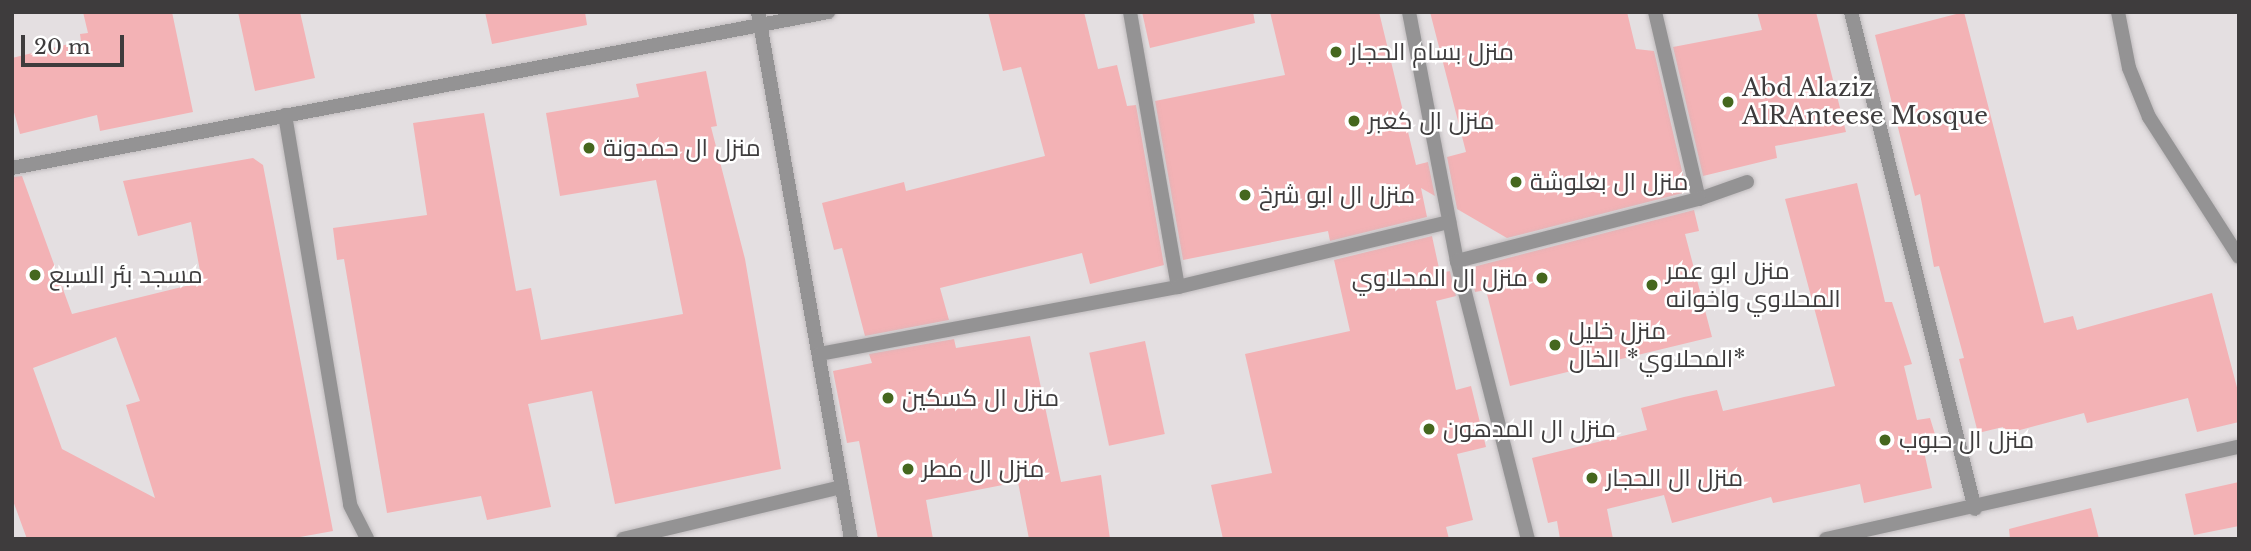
<!DOCTYPE html>
<html>
<head>
<meta charset="utf-8">
<style>
  body { margin:0 }
  #map { position:relative; width:2251px; height:551px; overflow:hidden; background:#e4dfe1; font-family:"Libre Baskerville",Cairo,serif }
  div>[style] { position:absolute }
  [style*='--x'] { left:calc(var(--x)*1px); top:calc(var(--y)*1px); width:calc(var(--w)*1px); rotate:calc(var(--a)*1deg) }
  .building>* { inset:0; background:#f3b2b5; transform-origin:0 0 }
  .roads { filter:drop-shadow(0 0 2px #bfbbbd) drop-shadow(0 0 2px #bfbbbd) }
  .minor>* { height:14px; margin:-7px; padding:0 7px; transform-origin:7px; border-radius:7px; background:#949394 }
  .dots>* { width:19px; height:19px; translate:-50% -50%; box-sizing:border-box; border:4px solid #fff; border-radius:50% }
  span { translate:-50% -50%; white-space:nowrap; text-align:center; line-height:1.15; -webkit-text-stroke:5px #fff; paint-order:stroke }
  .poi-label { font-size:24px; color:#3e3c3d }
  .left { translate:0 -50%; text-align:left }
  .right { translate:-100% -50%; text-align:right }
  .frame { position:absolute; inset:0; border:14px solid #3e3c3d; pointer-events:none }
  .scale { position:absolute; left:21px; top:35px; width:103px; height:32px; box-sizing:border-box; border:4px solid #3e3c3d; border-top:0; padding-left:9px; font-size:21px; line-height:24px; white-space:nowrap; color:#3e3c3d; -webkit-text-stroke:5px #fff; paint-order:stroke }
</style>
</head>
<body>
<div id="map">
  <div class="building">
    <div style="clip-path:polygon(83px 12px,172px 12px,193px 112px,100px 131px,97px 115px,20px 134px,12px 105px,12px 58px,81px 41px,80px 34px,88px 33px)"></div>
    <div style="clip-path:polygon(238px 12px,300px 12px,315px 78px,255px 91px)"></div>
    <div style="clip-path:polygon(485px 12px,585px 12px,587px 25px,492px 44px)"></div>
    <div style="clip-path:polygon(988px 12px,1084px 12px,1098px 69px,1117px 65px,1127px 106px,1136px 105px,1164px 265px,1090px 284px,1082px 253px,940px 288px,949px 320px,865px 336px,842px 248px,834px 250px,822px 203px,904px 182px,906px 191px,1045px 156px,1021px 67px,1003px 71px)"></div>
    <div style="clip-path:polygon(1142px 12px,1253px 12px,1255px 23px,1150px 48px)"></div>
    <div style="clip-path:polygon(1270px 12px,1379px 12px,1416px 165px,1428px 162px,1435px 196px,1421px 188px,1427px 217px,1330px 241px,1328px 231px,1183px 260px,1155px 101px,1285px 75px)"></div>
    <div style="clip-path:polygon(1430px 12px,1627px 12px,1636px 49px,1654px 51px,1687px 192px,1507px 238px,1457px 209px,1447px 157px,1466px 152px)"></div>
    <div style="clip-path:polygon(1757px 12px,1816px 12px,1846px 132px,1775px 146px,1777px 158px,1703px 176px,1673px 47px,1762px 30px)"></div>
    <div style="clip-path:polygon(1964px 12px,2044px 323px,2073px 316px,2077px 330px,2212px 293px,2239px 395px,2239px 422px,2197px 432px,2188px 398px,2087px 423px,2084px 413px,2005px 434px,2003px 427px,1978px 433px,1959px 359px,1964px 358px,1939px 266px,1934px 267px,1920px 194px,1915px 196px,1875px 35px)"></div>
    <div style="clip-path:polygon(706px 71px,717px 126px,711px 127px,745px 259px,781px 469px,615px 504px,592px 391px,528px 404px,551px 507px,487px 520px,481px 496px,387px 513px,344px 259px,337px 260px,333px 228px,427px 215px,413px 123px,484px 113px,516px 291px,531px 288px,541px 340px,683px 314px,656px 180px,560px 196px,546px 113px,639px 97px,636px 84px)"></div>
    <div style="clip-path:polygon(evenodd,253px 158px,263px 165px,333px 531px,289px 539px,27px 539px,12px 498px,12px 177px,22px 176px,72px 314px,202px 282px,191px 222px,138px 236px,123px 181px,253px 158px,116px 337px,140px 401px,126px 405px,155px 498px,62px 449px,33px 368px,116px 337px)"></div>
    <div style="clip-path:polygon(1857px 183px,1885px 302px,1892px 302px,1912px 364px,1904px 366px,1917px 420px,1930px 418px,1938px 444px,1923px 447px,1932px 488px,1864px 503px,1860px 484px,1773px 503px,1771px 497px,1672px 523px,1664px 495px,1607px 509px,1613px 539px,1560px 539px,1557px 521px,1548px 523px,1532px 458px,1647px 430px,1641px 408px,1684px 397px,1717px 390px,1723px 411px,1835px 386px,1785px 199px)"></div>
    <div style="clip-path:polygon(1694px 210px,1699px 231px,1685px 234px,1712px 337px,1510px 386px,1486px 290px,1475px 292px,1469px 268px)"></div>
    <div style="clip-path:polygon(1432px 236px,1440px 273px,1450px 271px,1456px 296px,1436px 301px,1456px 390px,1471px 386px,1486px 447px,1457px 454px,1473px 520px,1446px 527px,1449px 539px,1223px 539px,1211px 485px,1272px 473px,1245px 354px,1350px 331px,1334px 260px)"></div>
    <div style="clip-path:polygon(1030px 336px,1061px 482px,1101px 475px,1110px 539px,1029px 539px,1018px 482px,926px 500px,933px 539px,878px 539px,859px 441px,847px 443px,833px 371px,872px 363px,869px 354px,954px 339px,956px 348px)"></div>
    <div style="left:1145px;top:341px;width:95px;height:57px;rotate:78deg"></div>
    <div style="clip-path:polygon(2239px 482px,2239px 526px,2194px 535px,2185px 494px)"></div>
    <div style="clip-path:polygon(2091px 508px,2099px 539px,2010px 539px,2009px 529px)"></div>
  </div>
  <div class="roads">
    <div class="minor">
      <div style="--x:758;--y:12;--w:535;--a:79.99"></div>
      <div style="--x:1130;--y:12;--w:279;--a:80.1"></div>
      <div style="--x:1409;--y:12;--w:254;--a:79.1"></div>
      <div style="--x:1457;--y:261;--w:287;--a:75.7"></div>
      <div style="--x:1655;--y:12;--w:192;--a:76.8"></div>
      <div style="--x:1699;--y:199;--w:51;--a:-19.5"></div>
      <div style="--x:1851;--y:12;--w:512;--a:75.99"></div>
      <div style="--x:2118;--y:12;--w:57;--a:78.9"></div>
      <div style="--x:2129;--y:68;--w:53;--a:67.8"></div>
      <div style="--x:2149;--y:117;--w:166;--a:57.3"></div>
      <div style="--x:285;--y:115;--w:395;--a:80.5"></div>
      <div style="--x:350;--y:505;--w:38;--a:63"></div>
      <div style="--x:12;--y:168;--w:831;--a:-10.82"></div>
      <div style="--x:1457;--y:261;--w:250;--a:-14.4"></div>
      <div style="--x:819;--y:354;--w:365;--a:-10.6"></div>
      <div style="--x:1178;--y:287;--w:279;--a:-13.5"></div>
      <div style="--x:623;--y:539;--w:225;--a:-13.4"></div>
      <div style="--x:1826;--y:539;--w:423;--a:-12.6"></div>
    </div>
  </div>
  <div class="dots">
    <div style="left:1336px;top:52px;background:#45671e"></div>
    <div style="left:1728px;top:102px;background:#45671e"></div>
    <div style="left:1354px;top:121px;background:#45671e"></div>
    <div style="left:589px;top:148px;background:#45671e"></div>
    <div style="left:1516px;top:182px;background:#45671e"></div>
    <div style="left:1245px;top:195px;background:#45671e"></div>
    <div style="left:35px;top:275px;background:#45671e"></div>
    <div style="left:1542px;top:278px;background:#45671e"></div>
    <div style="left:1652px;top:285px;background:#45671e"></div>
    <div style="left:1555px;top:345px;background:#45671e"></div>
    <div style="left:888px;top:398px;background:#45671e"></div>
    <div style="left:1429px;top:429px;background:#45671e"></div>
    <div style="left:1885px;top:440px;background:#45671e"></div>
    <div style="left:908px;top:469px;background:#45671e"></div>
    <div style="left:1592px;top:478px;background:#45671e"></div>
  </div>
  <div class="poi-label">
    <span class="left" style="left:1350px;top:52px">منزل بسام الحجار</span>
    <span class="left" style="left:1742px;top:102px">Abd Alaziz<br>AlRAnteese Mosque</span>
    <span class="left" style="left:1368px;top:121px">منزل ال كعبر</span>
    <span class="left" style="left:603px;top:148px">منزل ال حمدونة</span>
    <span class="left" style="left:1530px;top:182px">منزل ال بعلوشة</span>
    <span class="left" style="left:1259px;top:195px">منزل ال ابو شرخ</span>
    <span class="left" style="left:1666px;top:285px">منزل ابو عمر<br>المحلاوي واخوانه</span>
    <span class="left" style="left:49px;top:275px">مسجد بئر السبع</span>
    <span class="right" style="left:1528px;top:278px">منزل ال المحلاوي</span>
    <span class="left" style="left:1569px;top:345px">منزل خليل<br>المحلاوي* الخال*</span>
    <span class="left" style="left:902px;top:398px">منزل ال كسكين</span>
    <span class="left" style="left:1443px;top:429px">منزل ال المدهون</span>
    <span class="left" style="left:1899px;top:440px">منزل ال حبوب</span>
    <span class="left" style="left:922px;top:469px">منزل ال مطر</span>
    <span class="left" style="left:1606px;top:478px">منزل ال الحجار</span>
  </div>
  <div class="frame"></div>
  <div class="scale">20 m</div>
</div>
</body>
</html>
